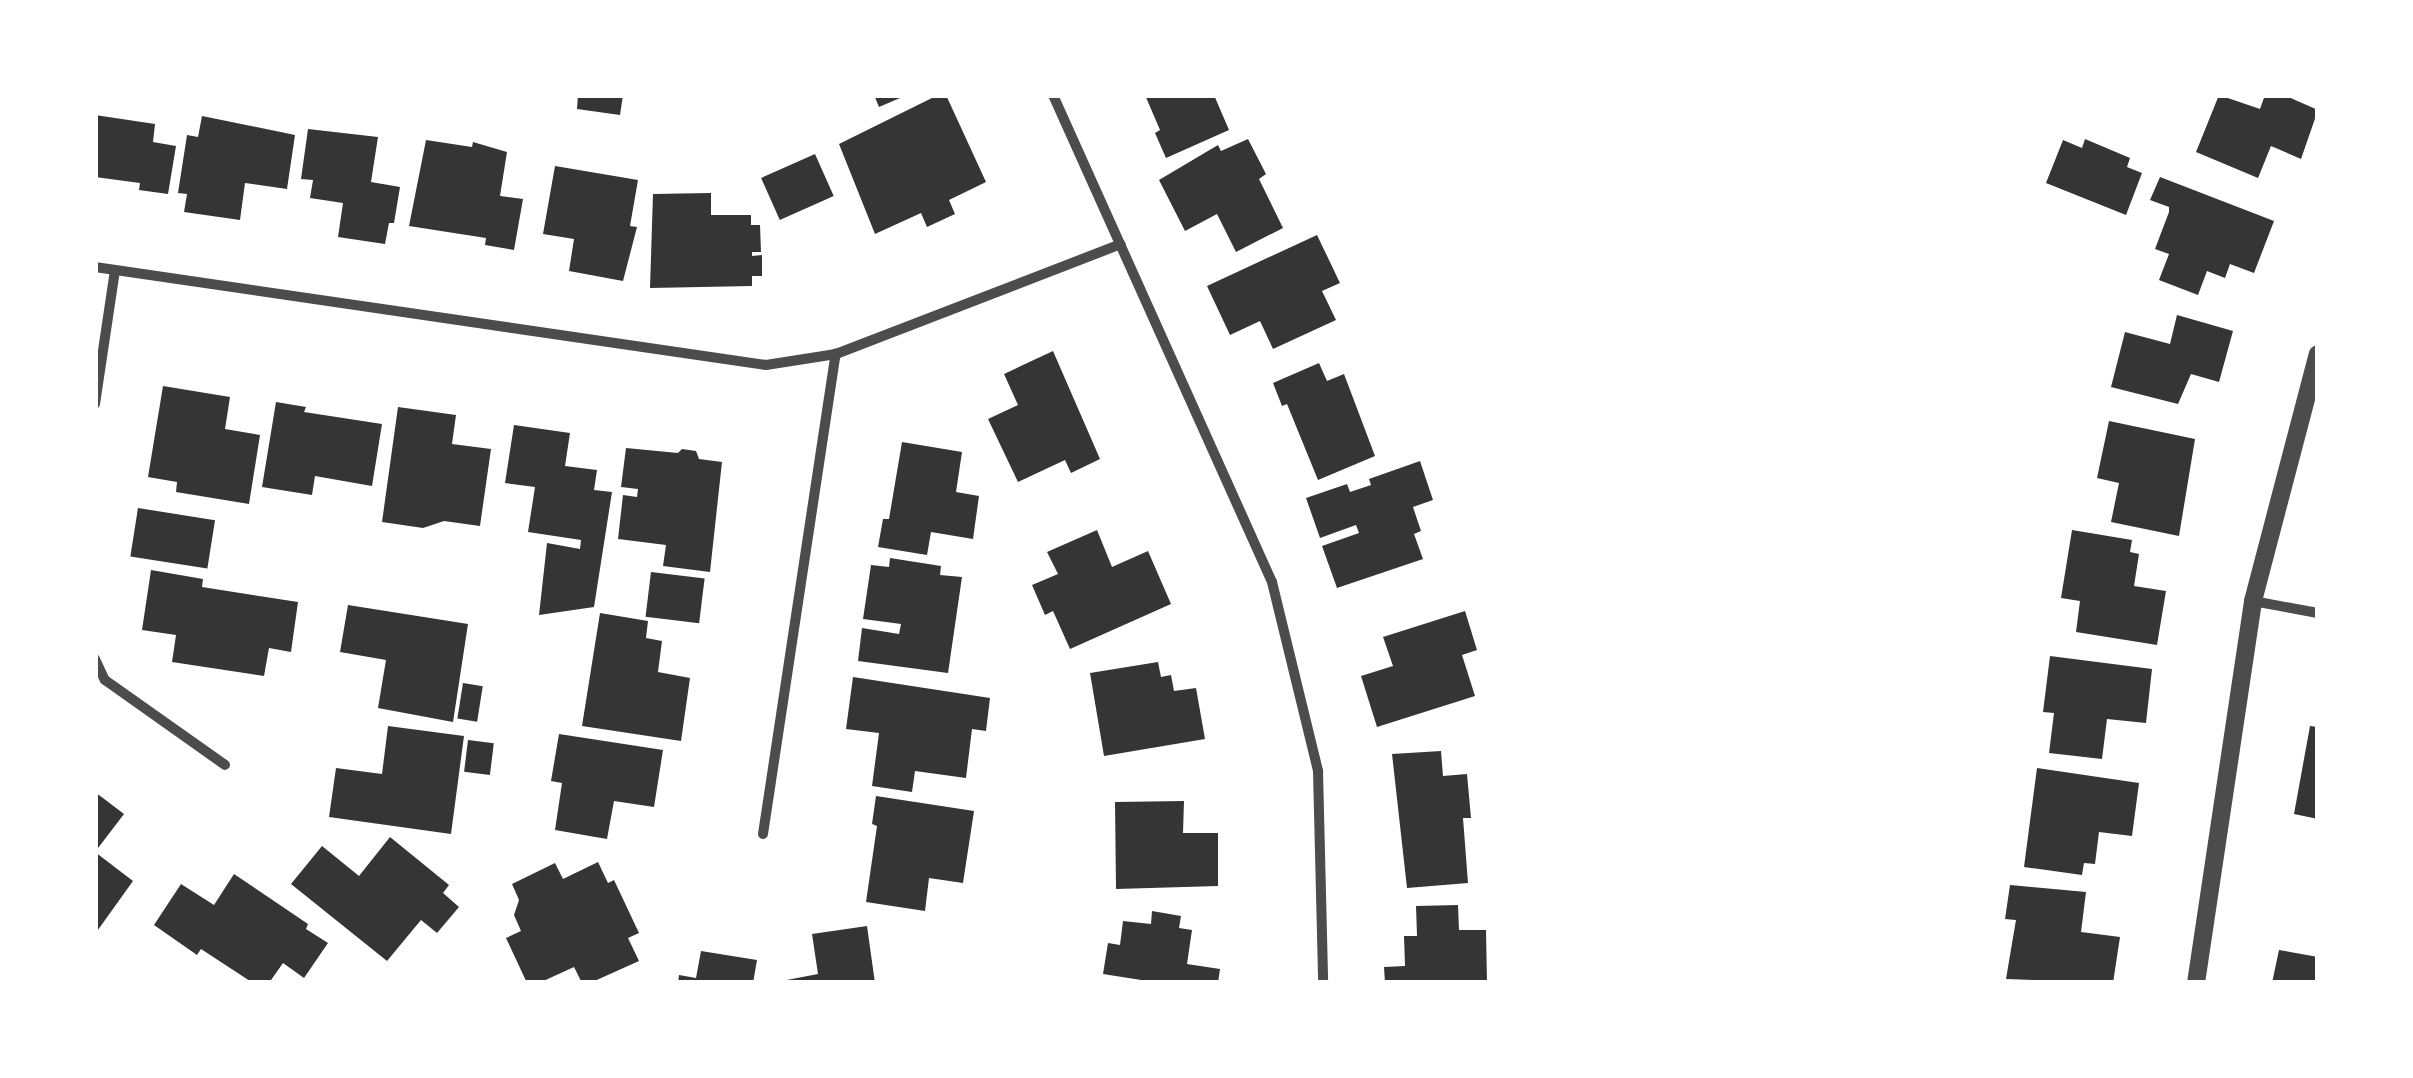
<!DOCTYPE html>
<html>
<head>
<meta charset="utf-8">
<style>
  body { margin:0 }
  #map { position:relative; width:2413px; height:1078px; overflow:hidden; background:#fff; font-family:Mulish,sans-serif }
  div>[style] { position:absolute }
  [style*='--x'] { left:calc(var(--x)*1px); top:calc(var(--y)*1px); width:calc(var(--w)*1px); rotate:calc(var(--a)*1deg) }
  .building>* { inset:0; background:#353535; transform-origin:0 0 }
  .minor>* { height:10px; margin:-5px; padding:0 5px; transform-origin:5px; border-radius:5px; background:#4c4c4c }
  .tertiary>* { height:18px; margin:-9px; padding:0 9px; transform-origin:9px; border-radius:9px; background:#4c4c4c }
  span { translate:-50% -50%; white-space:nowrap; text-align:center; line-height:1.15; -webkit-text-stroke:10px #fff; paint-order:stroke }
  .frame { position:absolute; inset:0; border:98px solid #fff; pointer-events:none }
</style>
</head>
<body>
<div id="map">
  <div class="building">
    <div style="clip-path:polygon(578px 95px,623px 95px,620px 115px,577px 109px)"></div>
    <div style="clip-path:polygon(874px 95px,907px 95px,879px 107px)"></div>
    <div style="clip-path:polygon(938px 95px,946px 95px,986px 182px,949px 200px,955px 214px,927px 227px,921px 213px,875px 234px,839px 144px)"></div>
    <div style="clip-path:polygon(1145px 95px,1214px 95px,1229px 130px,1166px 158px,1155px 133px,1160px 130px)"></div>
    <div style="clip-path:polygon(2219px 95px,2260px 109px,2265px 95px,2284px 95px,2318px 110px,2301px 159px,2271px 146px,2258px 178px,2196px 152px)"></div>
    <div style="clip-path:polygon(95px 115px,155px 124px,153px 142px,176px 146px,168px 194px,139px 190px,140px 183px,95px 177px)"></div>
    <div style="clip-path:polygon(202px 116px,295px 135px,287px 189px,245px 183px,240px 220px,184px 212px,187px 194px,178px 193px,187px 135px,198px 137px)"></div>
    <div style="clip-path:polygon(308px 129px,378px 137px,371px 182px,400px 187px,394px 223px,389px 223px,385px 244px,338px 237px,343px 203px,310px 198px,313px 180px,301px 179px)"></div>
    <div style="clip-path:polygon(1248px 139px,1266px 174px,1259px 179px,1283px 228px,1236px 252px,1217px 214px,1185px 231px,1159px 180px,1218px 145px,1221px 151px)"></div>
    <div style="clip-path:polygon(2085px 139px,2130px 158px,2127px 167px,2142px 173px,2126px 215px,2046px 183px,2063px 140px,2082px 148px)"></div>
    <div style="clip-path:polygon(426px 140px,472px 147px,473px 142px,507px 152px,500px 196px,523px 199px,514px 250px,485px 245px,486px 238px,409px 226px)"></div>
    <div style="left:815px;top:154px;width:46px;height:59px;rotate:66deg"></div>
    <div style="clip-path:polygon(555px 166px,638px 180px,630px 226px,637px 227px,623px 281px,569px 271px,574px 239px,543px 234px)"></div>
    <div style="clip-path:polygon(2160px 177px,2274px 221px,2254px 273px,2230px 264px,2225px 278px,2207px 271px,2198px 295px,2159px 280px,2169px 254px,2155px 249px,2169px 212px,2169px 207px,2150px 200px)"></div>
    <div style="clip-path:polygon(711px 193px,711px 215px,751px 215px,751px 225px,760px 225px,761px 252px,752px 252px,752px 256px,762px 255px,762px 276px,752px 276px,752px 286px,650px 288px,653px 194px)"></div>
    <div style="clip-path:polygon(1317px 235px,1340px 283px,1322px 291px,1336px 320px,1273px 349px,1260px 321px,1230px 335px,1207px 286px)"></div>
    <div style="clip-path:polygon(2177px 315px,2233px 331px,2219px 382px,2191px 374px,2178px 404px,2111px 387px,2125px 332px,2170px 344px)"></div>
    <div style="clip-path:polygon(1053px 351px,1100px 459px,1071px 473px,1065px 460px,1018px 482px,988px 419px,1018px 405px,1004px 374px)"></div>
    <div style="clip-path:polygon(1319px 363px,1327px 381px,1344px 374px,1375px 456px,1318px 480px,1287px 404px,1282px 406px,1273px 383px)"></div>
    <div style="clip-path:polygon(163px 386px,230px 397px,225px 429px,260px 435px,249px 504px,176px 492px,177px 482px,148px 477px)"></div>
    <div style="clip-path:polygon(276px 402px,306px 407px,304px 412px,382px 424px,372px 486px,315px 476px,312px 495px,262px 487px)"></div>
    <div style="clip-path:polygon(398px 407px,456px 415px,452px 444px,491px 449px,480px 526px,444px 521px,423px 528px,382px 522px)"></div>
    <div style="clip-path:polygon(2109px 421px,2195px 439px,2179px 536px,2111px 522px,2119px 483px,2097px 478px)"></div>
    <div style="clip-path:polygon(514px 425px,570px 433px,565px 466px,597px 470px,594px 490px,612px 492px,594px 607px,539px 615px,547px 543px,580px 549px,581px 540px,528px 532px,535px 487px,505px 483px)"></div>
    <div style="clip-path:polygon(902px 442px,962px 452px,956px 492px,979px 496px,973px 539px,931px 532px,927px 555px,878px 547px,883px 519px,889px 519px)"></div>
    <div style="clip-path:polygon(626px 448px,678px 453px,682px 449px,696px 451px,699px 459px,722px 462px,710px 572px,663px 566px,666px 545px,618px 539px,623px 495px,637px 497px,638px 489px,621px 487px)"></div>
    <div style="clip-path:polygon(1420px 461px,1433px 500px,1413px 507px,1421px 531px,1414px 534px,1423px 559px,1337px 588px,1322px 546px,1359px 533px,1356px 525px,1320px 538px,1306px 498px,1347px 484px,1350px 492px,1371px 485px,1369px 479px)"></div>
    <div style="left:138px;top:508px;width:78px;height:49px;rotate:9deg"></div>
    <div style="clip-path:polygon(1097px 530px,1112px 567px,1148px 551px,1171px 604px,1070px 649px,1053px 611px,1045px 615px,1032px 585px,1058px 574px,1047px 552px)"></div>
    <div style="clip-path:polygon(2072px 530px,2132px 540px,2130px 552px,2139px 554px,2134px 586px,2166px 591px,2157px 645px,2076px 632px,2080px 601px,2061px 598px)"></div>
    <div style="clip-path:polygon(890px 558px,941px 566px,940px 575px,962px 577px,948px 673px,858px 661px,862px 628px,899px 634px,901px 624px,863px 619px,871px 565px,889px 567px)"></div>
    <div style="clip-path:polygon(151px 570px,203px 579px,202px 587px,298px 602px,291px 652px,269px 648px,264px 676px,172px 662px,176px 635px,142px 630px)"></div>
    <div style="left:651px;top:572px;width:54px;height:45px;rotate:7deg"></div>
    <div style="clip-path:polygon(348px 605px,468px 624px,453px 722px,378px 708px,386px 660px,340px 652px)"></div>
    <div style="clip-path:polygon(1465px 611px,1477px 650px,1462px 655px,1475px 696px,1377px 727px,1361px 676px,1393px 666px,1383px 637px)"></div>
    <div style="clip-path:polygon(600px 613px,648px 621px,646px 638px,662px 641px,658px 672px,690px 678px,681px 741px,582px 726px)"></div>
    <div style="clip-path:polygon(2050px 656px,2152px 669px,2146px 723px,2107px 719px,2102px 759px,2049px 753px,2054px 713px,2043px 712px)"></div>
    <div style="clip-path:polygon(1158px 662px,1161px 677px,1171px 675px,1174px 691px,1196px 688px,1205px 739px,1104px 756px,1090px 673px)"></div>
    <div style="clip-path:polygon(853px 677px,990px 698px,986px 731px,972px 729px,966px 778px,915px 771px,912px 792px,872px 786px,879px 733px,846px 729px)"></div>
    <div style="left:463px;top:683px;width:20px;height:36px;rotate:9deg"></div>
    <div style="clip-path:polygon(388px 726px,464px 736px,451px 834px,329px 817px,336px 768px,382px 774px)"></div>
    <div style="clip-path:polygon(2310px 726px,2318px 727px,2318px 819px,2294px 814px)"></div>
    <div style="clip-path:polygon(559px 734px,663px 750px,654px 807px,614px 801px,607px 839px,555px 830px,562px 783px,551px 781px)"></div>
    <div style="left:468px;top:740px;width:26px;height:32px;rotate:7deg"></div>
    <div style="clip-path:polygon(1441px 751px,1443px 776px,1467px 774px,1471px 818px,1463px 818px,1468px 883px,1407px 888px,1392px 754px)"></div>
    <div style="clip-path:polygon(2037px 768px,2139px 783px,2132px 836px,2099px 832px,2095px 864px,2084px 863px,2082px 875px,2024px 867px)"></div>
    <div style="clip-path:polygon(95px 792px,124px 814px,95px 852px)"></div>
    <div style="clip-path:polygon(876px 796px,974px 811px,963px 883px,929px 878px,925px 911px,866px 902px,877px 826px,872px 824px)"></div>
    <div style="clip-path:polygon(1184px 801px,1183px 833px,1218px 833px,1218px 886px,1116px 889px,1115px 802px)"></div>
    <div style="clip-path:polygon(390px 837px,449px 885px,443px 893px,459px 907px,437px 933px,421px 920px,387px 961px,291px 884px,322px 846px,359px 876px)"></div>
    <div style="clip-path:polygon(95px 852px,133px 881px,95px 934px)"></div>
    <div style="clip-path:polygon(598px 862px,608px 883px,614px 880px,639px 933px,628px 938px,639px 961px,590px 983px,582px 983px,574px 967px,539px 983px,527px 983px,506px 938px,521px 931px,514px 915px,519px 900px,512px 884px,555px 863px,563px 879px)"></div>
    <div style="clip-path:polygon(234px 874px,308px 924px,306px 929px,328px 943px,304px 978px,283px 963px,269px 983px,253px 983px,201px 949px,197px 955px,154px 925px,181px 884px,214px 905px)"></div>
    <div style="clip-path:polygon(2010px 885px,2086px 892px,2081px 932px,2120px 937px,2113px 983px,2006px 979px,2016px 920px,2005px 919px)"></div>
    <div style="clip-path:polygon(1458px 905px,1459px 930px,1486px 930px,1487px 983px,1385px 983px,1384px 967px,1405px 966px,1404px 936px,1417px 936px,1416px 906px)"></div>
    <div style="clip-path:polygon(1152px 911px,1181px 916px,1179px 928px,1192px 930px,1187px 964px,1220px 969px,1218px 983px,1160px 983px,1103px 974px,1108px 943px,1120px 945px,1123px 921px,1151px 924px)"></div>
    <div style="clip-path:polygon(867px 926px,875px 983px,771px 983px,818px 974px,812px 934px)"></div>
    <div style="clip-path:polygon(2279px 950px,2318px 957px,2318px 983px,2272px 983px)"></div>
    <div style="clip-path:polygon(701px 951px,757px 960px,753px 983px,678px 983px,679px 975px,696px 978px)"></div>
  </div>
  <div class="minor">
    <div style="--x:1053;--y:95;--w:534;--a:65.79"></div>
    <div style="--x:1272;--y:582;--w:195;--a:76.3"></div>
    <div style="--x:1318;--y:771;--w:212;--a:88.6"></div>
    <div style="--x:95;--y:267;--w:678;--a:8.31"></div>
    <div style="--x:766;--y:365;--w:71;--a:-8.9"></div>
    <div style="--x:836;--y:354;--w:305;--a:-21.1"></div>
    <div style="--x:95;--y:404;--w:135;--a:-81.5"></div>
    <div style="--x:2253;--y:601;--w:66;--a:10.5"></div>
    <div style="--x:95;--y:659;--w:23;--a:65"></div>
    <div style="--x:105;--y:680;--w:147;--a:35.3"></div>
    <div style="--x:763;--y:834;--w:486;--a:-81.4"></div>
  </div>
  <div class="tertiary">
    <div style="--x:2196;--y:983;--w:386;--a:-81.5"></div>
    <div style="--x:2253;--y:601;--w:255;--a:-75.3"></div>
  </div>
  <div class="frame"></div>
</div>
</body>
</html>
